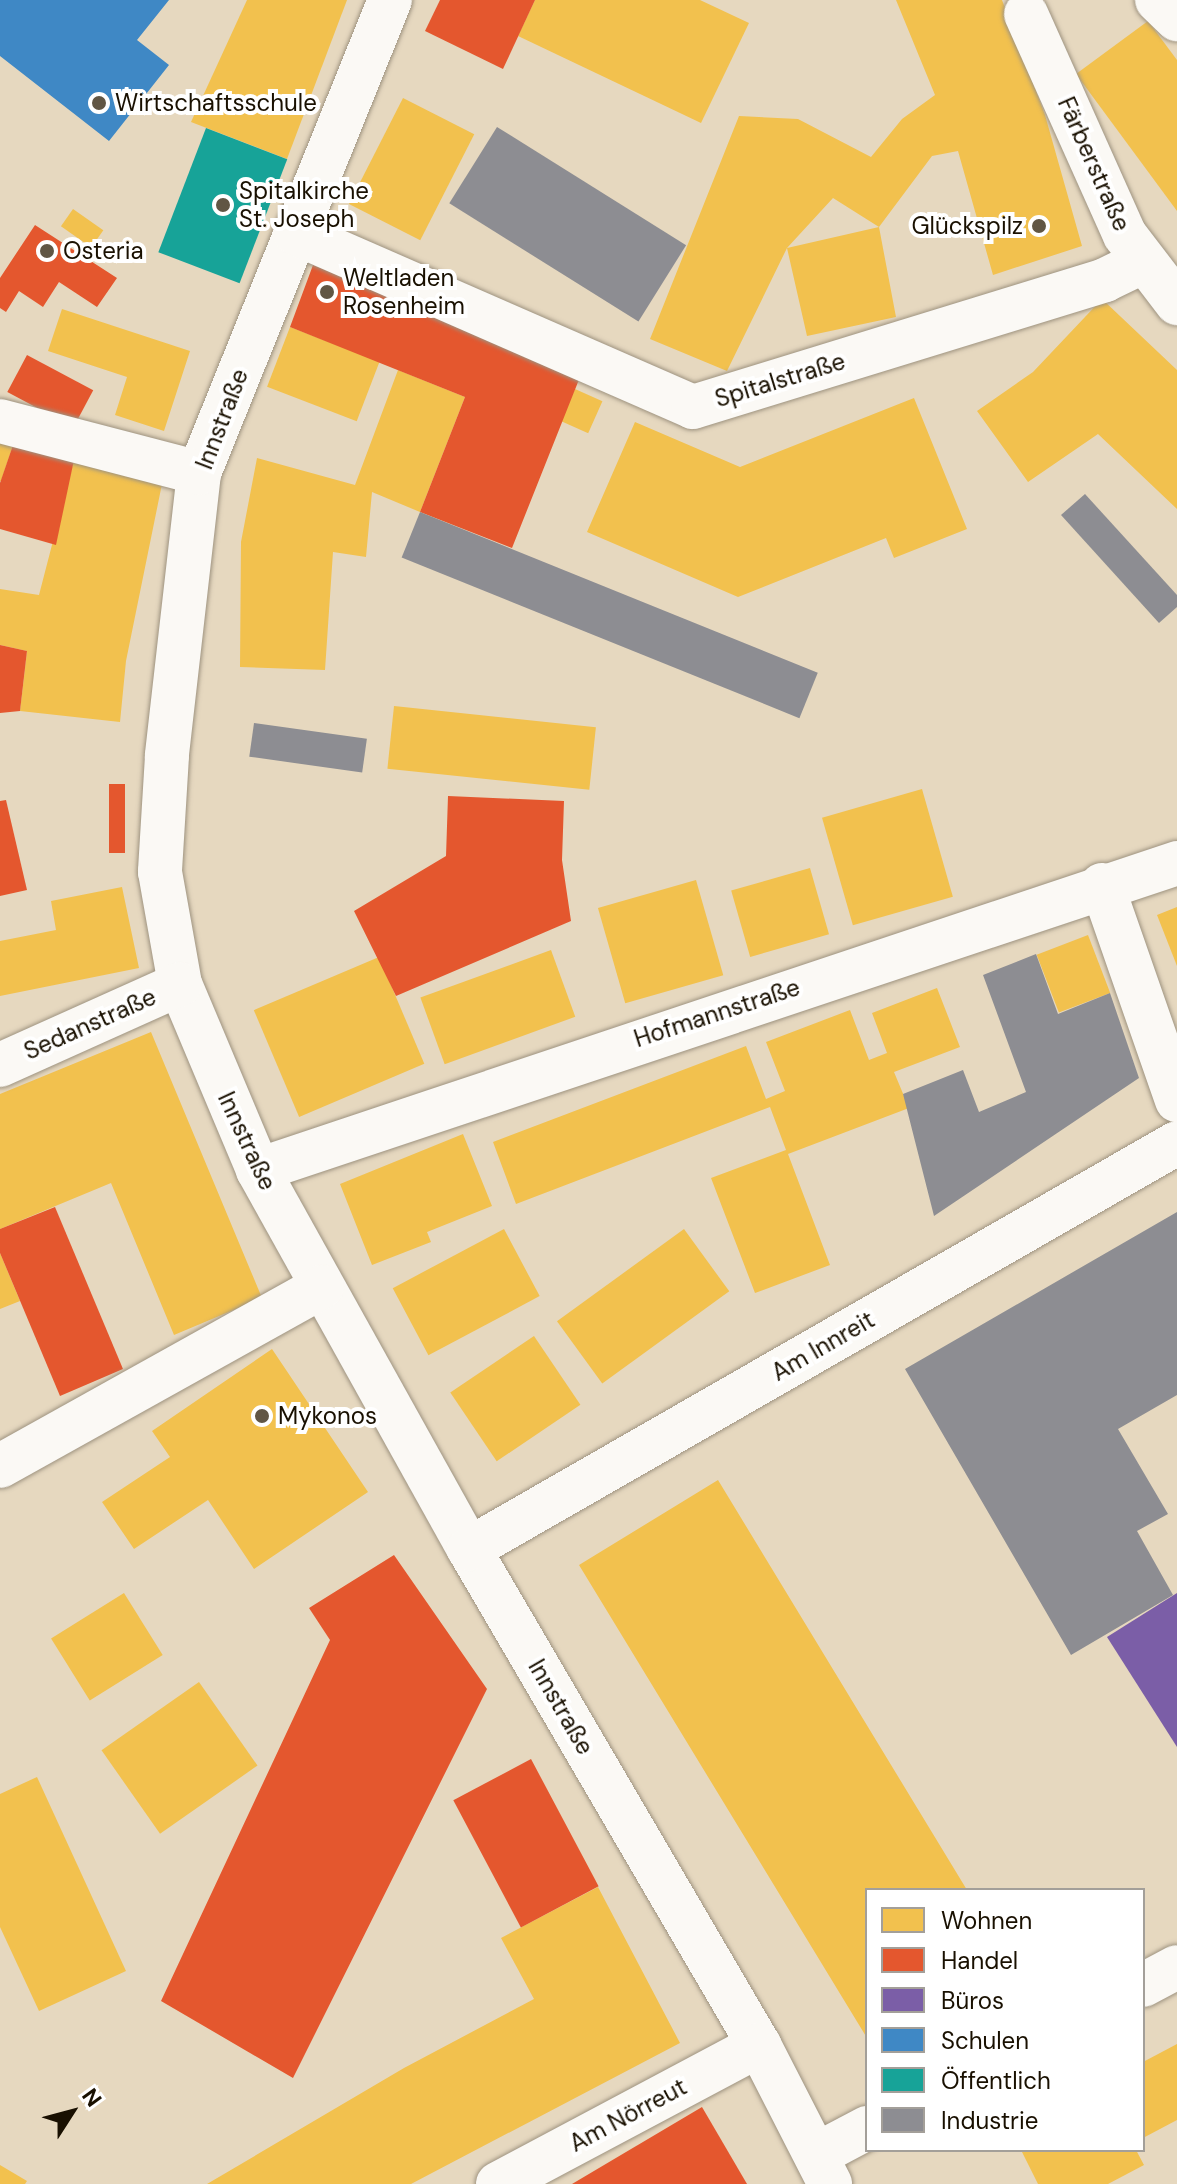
<!DOCTYPE html>
<html>
<head>
<meta charset="utf-8">
<style>
  body { margin:0 }
  #map { position:relative; width:1177px; height:2184px; overflow:hidden; background:#e6d8bf; font-family:"DM Sans",sans-serif }
  div>[style] { position:absolute }
  [style*='--x'] { left:calc(var(--x)*1px); top:calc(var(--y)*1px); width:calc(var(--w)*1px); rotate:calc(var(--a)*1deg) }
  .homes>* { inset:0; background:#f2c14e; transform-origin:0 0 }
  .shops>* { inset:0; background:#e4572e; transform-origin:0 0 }
  .offices>* { inset:0; background:#7b5ea7 }
  .schools>* { inset:0; background:#3f88c5 }
  .public>* { inset:0; background:#17a398; transform-origin:0 0 }
  .industry>* { inset:0; background:#8d8d92; transform-origin:0 0 }
  .roads { filter:drop-shadow(0 0 2px #9e9380) drop-shadow(0 0 2px #9e9380) }
  .minor>* { height:44px; margin:-22px; padding:0 22px; transform-origin:22px; border-radius:22px; background:#fbf9f5 }
  .dots>* { width:22px; height:22px; translate:-50% -50%; box-sizing:border-box; border:4px solid #fff; border-radius:50% }
  span { translate:-50% -50%; white-space:nowrap; text-align:center; line-height:1.15; -webkit-text-stroke:8px #fff; paint-order:stroke }
  .poi-label { font-size:24px; color:#191001 }
  .left { translate:0 -50%; text-align:left }
  .right { translate:-100% -50%; text-align:right }
  .street-label { font-size:24px; color:#191001 }
  .legend { position:absolute; left:865px; top:1888px; width:280px; height:264px; box-sizing:border-box; background:#fff; border:2px solid #a39f99; margin:0; padding:10px 14px; list-style:none; font-size:24px; color:#191001 }
  .legend li { display:flex; align-items:center; gap:16px; height:40px }
  .legend b { width:40px; border:2px solid #a39f99 }
  .north { position:absolute; left:32px; top:2072px; width:80px; height:80px; -webkit-text-stroke:6px #fff; paint-order:stroke; rotate:54deg; font-size:22px; font-weight:700; line-height:32px; text-align:center; color:#191001 }
  .north::after { content:''; display:block; margin:auto; width:28px; height:36px; background:#191001; clip-path:polygon(50% 0,100% 100%,50% 72%,0 100%) }
</style>
</head>
<body>
<div id="map">
  <div class="homes">
    <div style="clip-path:polygon(247px 0,347px 0,287px 159px,191px 122px)"></div>
    <div style="clip-path:polygon(535px 0,700px 0,749px 23px,701px 123px,518px 36px)"></div>
    <div style="clip-path:polygon(896px 0,1002px 0,1045px 115px,1082px 246px,993px 275px,958px 151px,932px 156px,879px 227px,833px 198px,787px 248px,879px 227px,896px 317px,807px 336px,787px 248px,727px 371px,650px 339px,739px 116px,798px 119px,871px 157px,902px 119px,935px 95px)"></div>
    <div style="clip-path:polygon(1148px 21px,1177px 60px,1177px 211px,1076px 74px)"></div>
    <div style="left:403px;top:98px;width:80px;height:119px;rotate:27deg"></div>
    <div style="left:73px;top:209px;width:37px;height:21px;rotate:35deg"></div>
    <div style="clip-path:polygon(1102px 299px,1177px 370px,1177px 509px,1098px 434px,1028px 482px,977px 411px,1033px 372px)"></div>
    <div style="clip-path:polygon(62px 309px,190px 351px,164px 431px,115px 415px,127px 377px,48px 351px)"></div>
    <div style="left:290px;top:327px;width:96px;height:64px;rotate:21deg"></div>
    <div style="clip-path:polygon(398px 370px,465px 397px,420px 512px,372px 492px,366px 557px,333px 552px,325px 670px,240px 667px,241px 542px,257px 458px,355px 485px)"></div>
    <div style="left:575px;top:389px;width:30px;height:35px;rotate:24deg"></div>
    <div style="clip-path:polygon(914px 398px,967px 529px,894px 558px,886px 538px,738px 597px,587px 532px,635px 422px,740px 467px)"></div>
    <div style="clip-path:polygon(0 440px,13px 445px,1px 481px,0 481px)"></div>
    <div style="clip-path:polygon(74px 460px,163px 479px,126px 661px,120px 722px,20px 711px,27px 651px,0 645px,0 589px,39px 595px)"></div>
    <div style="left:394px;top:706px;width:203px;height:63px;rotate:6deg"></div>
    <div style="left:922px;top:789px;width:112px;height:104px;rotate:74deg"></div>
    <div style="left:810px;top:868px;width:69px;height:82px;rotate:74deg"></div>
    <div style="left:696px;top:880px;width:99px;height:102px;rotate:74deg"></div>
    <div style="clip-path:polygon(122px 887px,139px 968px,0 996px,0 941px,56px 930px,51px 901px)"></div>
    <div style="clip-path:polygon(1177px 907px,1177px 966px,1157px 915px)"></div>
    <div style="left:1088px;top:935px;width:62px;height:55px;rotate:69deg"></div>
    <div style="left:551px;top:950px;width:71px;height:139px;rotate:70deg"></div>
    <div style="left:379px;top:957px;width:116px;height:136px;rotate:67deg"></div>
    <div style="clip-path:polygon(937px 988px,960px 1047px,894px 1072px,909px 1108px,788px 1154px,830px 1265px,755px 1293px,711px 1178px,786px 1150px,770px 1107px,516px 1204px,493px 1142px,746px 1046px,766px 1099px,785px 1091px,766px 1042px,850px 1010px,869px 1060px,887px 1053px,872px 1013px)"></div>
    <div style="clip-path:polygon(151px 1032px,262px 1298px,174px 1335px,111px 1183px,0 1229px,0 1094px)"></div>
    <div style="clip-path:polygon(463px 1134px,492px 1206px,427px 1232px,431px 1242px,372px 1265px,340px 1184px)"></div>
    <div style="left:504px;top:1229px;width:76px;height:126px;rotate:62deg"></div>
    <div style="left:684px;top:1229px;width:77px;height:157px;rotate:54deg"></div>
    <div style="clip-path:polygon(0 1253px,20px 1301px,0 1309px)"></div>
    <div style="left:534px;top:1336px;width:83px;height:101px;rotate:56deg"></div>
    <div style="clip-path:polygon(272px 1349px,368px 1492px,254px 1569px,208px 1500px,134px 1549px,102px 1502px,170px 1457px,152px 1431px)"></div>
    <div style="clip-path:polygon(718px 1480px,967px 1890px,867px 1890px,867px 2038px,579px 1565px)"></div>
    <div style="left:124px;top:1593px;width:73px;height:86px;rotate:58deg"></div>
    <div style="left:199px;top:1682px;width:102px;height:119px;rotate:55deg"></div>
    <div style="clip-path:polygon(37px 1777px,126px 1971px,39px 2011px,0 1927px,0 1794px)"></div>
    <div style="clip-path:polygon(598px 1887px,680px 2043px,411px 2184px,207px 2184px,404px 2068px,534px 1999px,501px 1938px)"></div>
    <div style="clip-path:polygon(1177px 2044px,1177px 2120px,1143px 2138px,1143px 2062px)"></div>
    <div style="clip-path:polygon(1021px 2150px,1136px 2150px,1144px 2165px,1108px 2184px,1038px 2184px)"></div>
    <div style="clip-path:polygon(0 2165px,27px 2181px,25px 2184px,0 2184px)"></div>
  </div>
  <div class="shops">
    <div style="clip-path:polygon(440px 0,535px 0,503px 69px,425px 31px)"></div>
    <div style="clip-path:polygon(35px 225px,117px 278px,97px 307px,59px 282px,43px 307px,19px 291px,6px 312px,0 308px,0 278px)"></div>
    <div style="clip-path:polygon(313px 265px,582px 372px,512px 548px,420px 512px,465px 397px,290px 327px)"></div>
    <div style="left:27px;top:355px;width:75px;height:42px;rotate:28deg"></div>
    <div style="clip-path:polygon(13px 445px,74px 460px,56px 545px,0 529px,0 483px)"></div>
    <div style="clip-path:polygon(0 645px,27px 651px,20px 711px,0 713px)"></div>
    <div style="left:109px;top:784px;width:16px;height:69px"></div>
    <div style="clip-path:polygon(448px 796px,564px 801px,562px 860px,571px 921px,396px 996px,354px 911px,446px 856px)"></div>
    <div style="clip-path:polygon(6px 800px,27px 890px,0 896px,0 801px)"></div>
    <div style="clip-path:polygon(55px 1207px,123px 1369px,60px 1396px,0 1253px,0 1229px)"></div>
    <div style="clip-path:polygon(394px 1555px,487px 1689px,293px 2078px,161px 2001px,330px 1640px,309px 1608px)"></div>
    <div style="left:531px;top:1759px;width:144px;height:88px;rotate:62deg"></div>
    <div style="clip-path:polygon(702px 2107px,747px 2184px,572px 2184px)"></div>
  </div>
  <div class="offices">
    <div style="clip-path:polygon(1177px 1593px,1177px 1747px,1107px 1637px)"></div>
  </div>
  <div class="schools">
    <div style="clip-path:polygon(0 0,169px 0,137px 40px,169px 65px,109px 141px,0 56px)"></div>
  </div>
  <div class="public">
    <div style="left:206px;top:128px;width:87px;height:133px;rotate:21deg"></div>
  </div>
  <div class="industry">
    <div style="left:497px;top:127px;width:223px;height:90px;rotate:32deg"></div>
    <div style="clip-path:polygon(1085px 494px,1177px 595px,1177px 607px,1159px 623px,1061px 515px)"></div>
    <div style="left:420px;top:512px;width:429px;height:49px;rotate:22deg"></div>
    <div style="left:254px;top:723px;width:114px;height:34px;rotate:8deg"></div>
    <div style="clip-path:polygon(1036px 954px,1058px 1014px,1110px 993px,1139px 1078px,934px 1216px,903px 1094px,963px 1070px,979px 1112px,1026px 1092px,983px 975px)"></div>
    <div style="clip-path:polygon(1177px 1212px,1177px 1395px,1118px 1429px,1168px 1514px,1137px 1531px,1173px 1595px,1071px 1655px,905px 1369px)"></div>
  </div>
  <div class="roads">
    <div class="minor">
      <div style="--x:390;--y:0;--w:510;--a:111.99"></div>
      <div style="--x:199;--y:473;--w:285;--a:96.5"></div>
      <div style="--x:167;--y:756;--w:116;--a:93.5"></div>
      <div style="--x:160;--y:872;--w:114;--a:79.9"></div>
      <div style="--x:180;--y:984;--w:202;--a:67.2"></div>
      <div style="--x:258;--y:1170;--w:434;--a:60.9"></div>
      <div style="--x:469;--y:1549;--w:575;--a:59.69"></div>
      <div style="--x:759;--y:2045;--w:156;--a:62.9"></div>
      <div style="--x:1157;--y:0;--w:28;--a:44"></div>
      <div style="--x:1026;--y:14;--w:242;--a:65.9"></div>
      <div style="--x:1125;--y:235;--w:86;--a:52.6"></div>
      <div style="--x:295;--y:233;--w:434;--a:23.6"></div>
      <div style="--x:693;--y:407;--w:431;--a:-17.1"></div>
      <div style="--x:1105;--y:280;--w:41;--a:-25.9"></div>
      <div style="--x:0;--y:421;--w:206;--a:14.6"></div>
      <div style="--x:1102;--y:885;--w:228;--a:70.8"></div>
      <div style="--x:0;--y:1065;--w:197;--a:-24.2"></div>
      <div style="--x:258;--y:1170;--w:969;--a:-18.47"></div>
      <div style="--x:0;--y:1466;--w:368;--a:-29.1"></div>
      <div style="--x:469;--y:1549;--w:816;--a:-29.83"></div>
      <div style="--x:1143;--y:1985;--w:38;--a:-28"></div>
      <div style="--x:816;--y:2155;--w:58;--a:-27.9"></div>
      <div style="--x:498;--y:2184;--w:296;--a:-28"></div>
    </div>
  </div>
  <div class="dots">
    <div style="left:99px;top:103px;background:#615644"></div>
    <div style="left:223px;top:205px;background:#615644"></div>
    <div style="left:1039px;top:226px;background:#615644"></div>
    <div style="left:47px;top:251px;background:#615644"></div>
    <div style="left:327px;top:292px;background:#615644"></div>
    <div style="left:262px;top:1416px;background:#615644"></div>
  </div>
  <div class="poi-label">
    <span class="left" style="left:115px;top:103px">Wirtschaftsschule</span>
    <span class="left" style="left:239px;top:205px">Spitalkirche<br>St. Joseph</span>
    <span class="right" style="left:1023px;top:226px">Glückspilz</span>
    <span class="left" style="left:63px;top:251px">Osteria</span>
    <span class="left" style="left:343px;top:292px">Weltladen<br>Rosenheim</span>
    <span class="left" style="left:278px;top:1416px">Mykonos</span>
  </div>
  <div class="street-label">
    <span style="left:1094px;top:164px;rotate:66deg">Färberstraße</span>
    <span style="left:780px;top:380px;rotate:-17deg">Spitalstraße</span>
    <span style="left:222px;top:419px;rotate:-69deg">Innstraße</span>
    <span style="left:717px;top:1013px;rotate:-18deg">Hofmannstraße</span>
    <span style="left:90px;top:1024px;rotate:-24deg">Sedanstraße</span>
    <span style="left:247px;top:1141px;rotate:65deg">Innstraße</span>
    <span style="left:823px;top:1346px;rotate:-30deg">Am Innreit</span>
    <span style="left:561px;top:1707px;rotate:60deg">Innstraße</span>
    <span style="left:628px;top:2115px;rotate:-28deg">Am Nörreut</span>
  </div>
  <ul class="legend">
  <li><b style="height:22px;background:#f2c14e"></b>Wohnen</li>
  <li><b style="height:22px;background:#e4572e"></b>Handel</li>
  <li><b style="height:22px;background:#7b5ea7"></b>Büros</li>
  <li><b style="height:22px;background:#3f88c5"></b>Schulen</li>
  <li><b style="height:22px;background:#17a398"></b>Öffentlich</li>
  <li><b style="height:22px;background:#8d8d92"></b>Industrie</li>
  </ul>
  <div class="north">N</div>
</div>
</body>
</html>
